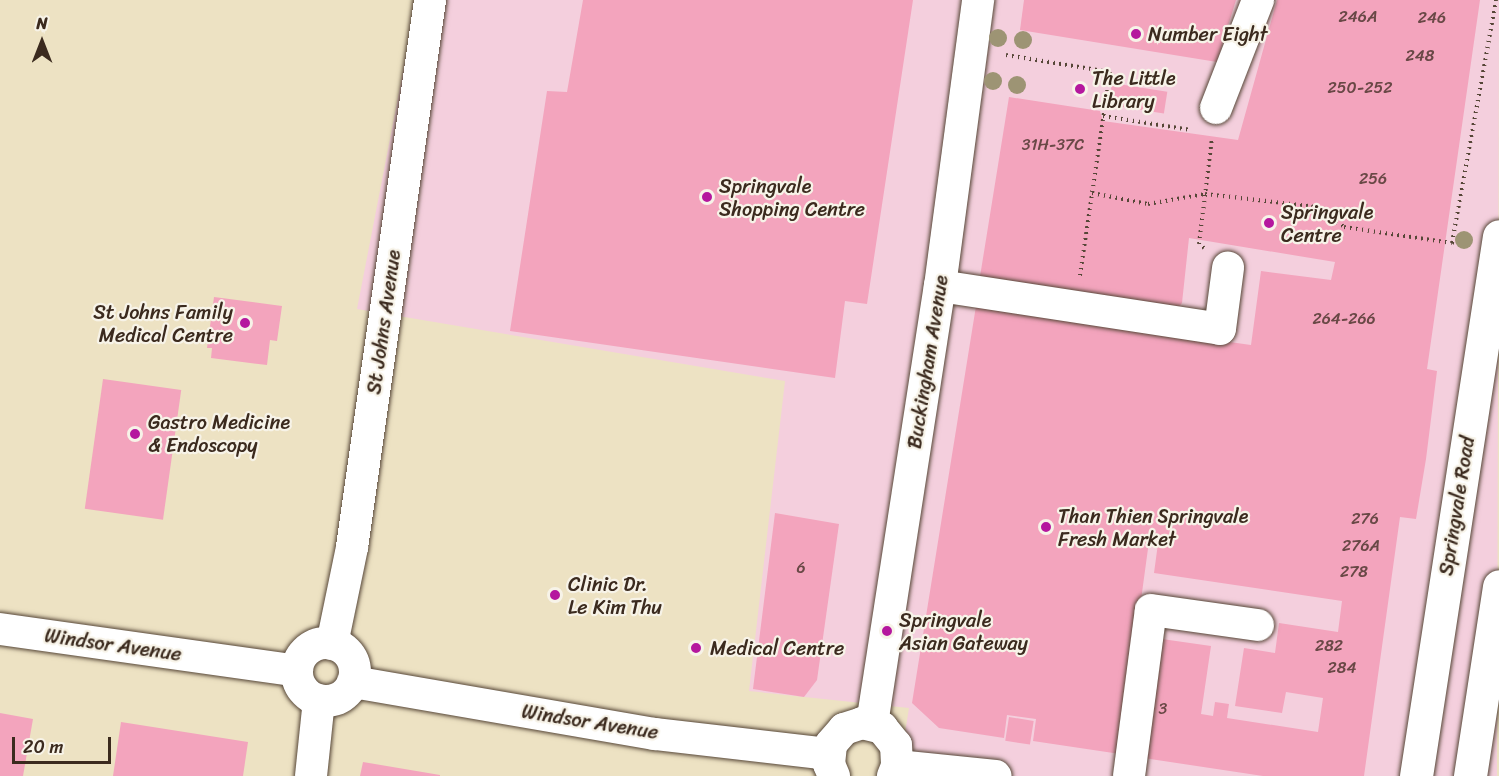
<!DOCTYPE html>
<html>
<head>
<meta charset="utf-8">
<style>
  body { margin:0 }
  #map { position:relative; width:1499px; height:776px; overflow:hidden; background:#ede2c3; font-family:Sriracha,sans-serif }
  div>[style] { position:absolute }
  [style*='--x'] { left:calc(var(--x)*1px); top:calc(var(--y)*1px); width:calc(var(--w)*1px); rotate:calc(var(--a)*1deg) }
  .built>* { inset:0; background:#f4cfdd }
  .building>* { inset:0; background:#f3a4bd; transform-origin:0 0 }
  .path>* { height:4px; margin-top:-2px; transform-origin:0; background:repeating-linear-gradient(90deg,#564637 0 1.5px,transparent 0 6px) }
  .roads { filter:drop-shadow(0 0 2px #564637) drop-shadow(0 0 2px #564637) }
  .minor>* { height:32px; margin:-16px; padding:0 16px; transform-origin:16px; border-radius:16px; background:#fff }
  .minor>.ring { margin:-16px; padding:0; box-sizing:content-box; background:none; border:32px solid #fff; border-radius:50% }
  .highway>* { height:33px; margin:-16.5px; padding:0 16.5px; transform-origin:16.5px; border-radius:16.5px; background:#fff }
  .trees>* { width:18px; height:18px; margin:-9px; border-radius:50%; background:#9d9474 }
  .dots>* { width:16px; height:16px; translate:-50% -50%; box-sizing:border-box; border:3px solid #f7f3e8; border-radius:50% }
  span { translate:-50% -50%; white-space:nowrap; text-align:center; line-height:1.15; -webkit-text-stroke:4.5px #f7f3e8; paint-order:stroke }
  .number-label { font-size:16px; color:#694846 }
  .number-label span { -webkit-text-stroke-width:0 }
  .poi-label { font-size:20px; color:#3b2a1e }
  .left { translate:0 -50%; text-align:left }
  .right { translate:-100% -50%; text-align:right }
  .street-label { font-size:20px; color:#3b2a1e }
  .north { position:absolute; left:12px; top:12px; width:60px; height:60px; -webkit-text-stroke:4px #f7f3e8; paint-order:stroke; rotate:0deg; font-size:16px; font-weight:700; line-height:24px; text-align:center; color:#3b2a1e }
  .north::after { content:''; display:block; margin:auto; width:21px; height:27px; background:#3b2a1e; clip-path:polygon(50% 0,100% 100%,50% 72%,0 100%) }
  .scale { position:absolute; left:12px; top:737px; width:99px; height:27px; box-sizing:border-box; border:3px solid #3b2a1e; border-top:0; padding-left:8px; font-size:18px; line-height:21px; white-space:nowrap; color:#3b2a1e; -webkit-text-stroke:4px #f7f3e8; paint-order:stroke }
</style>
</head>
<body>
<div id="map">
  <div class="built">
    <div style="clip-path:polygon(417px 0,1499px 0,1497px 776px,898px 776px,909px 708px,749px 691px,785px 381px,357px 309px)"></div>
  </div>
  <div class="building">
    <div style="clip-path:polygon(583px 0,913px 0,867px 304px,845px 301px,835px 378px,510px 331px,547px 91px,567px 92px)"></div>
    <div style="clip-path:polygon(1024px 0,1236px 0,1217px 62px,1020px 30px)"></div>
    <div style="clip-path:polygon(1277px 0,1480px 0,1427px 369px,1437px 371px,1426px 459px,1416px 519px,1400px 517px,1364px 776px,1263px 776px,1137px 757px,1155px 638px,1211px 646px,1201px 714px,1213px 716px,1215px 702px,1229px 704px,1227px 718px,1318px 732px,1323px 698px,1286px 692px,1282px 713px,1235px 706px,1244px 648px,1275px 653px,1279px 623px,1338px 632px,1342px 601px,1154px 573px,1159px 536px,1150px 534px,1120px 754px,1033px 741px,1036px 719px,1007px 715px,1004px 738px,939px 728px,912px 703px,976px 306px,1251px 345px,1261px 271px,1331px 280px,1335px 262px,1189px 238px,1182px 303px,1171px 316px,978px 289px,1009px 97px,1100px 111px,1103px 121px,1238px 140px)"></div>
    <div style="left:1112px;top:83px;width:56px;height:22px;rotate:9deg"></div>
    <div style="clip-path:polygon(214px 297px,282px 306px,277px 341px,270px 340px,267px 365px,211px 358px,212px 348px,207px 348px)"></div>
    <div style="left:103px;top:379px;width:79px;height:131px;rotate:8deg"></div>
    <div style="clip-path:polygon(775px 513px,839px 524px,817px 680px,804px 697px,753px 689px)"></div>
    <div style="clip-path:polygon(0 713px,33px 719px,23px 776px,0 776px)"></div>
    <div style="left:1009px;top:717px;width:25px;height:24px;rotate:9deg"></div>
    <div style="clip-path:polygon(121px 722px,248px 742px,243px 776px,113px 776px)"></div>
    <div style="clip-path:polygon(363px 762px,440px 775px,440px 776px,360px 776px)"></div>
  </div>
  <div class="path">
    <div style="--x:1006;--y:55;--w:105;--a:9.3"></div>
    <div style="--x:1110;--y:72;--w:206;--a:98.4"></div>
    <div style="--x:1103;--y:116;--w:89;--a:9"></div>
    <div style="--x:1092;--y:193;--w:57;--a:11.1"></div>
    <div style="--x:1148;--y:204;--w:58;--a:-10"></div>
    <div style="--x:1205;--y:194;--w:107;--a:6.5"></div>
    <div style="--x:1311;--y:206;--w:39;--a:32"></div>
    <div style="--x:1344;--y:227;--w:109;--a:8.4"></div>
    <div style="--x:1452;--y:243;--w:16;--a:-30"></div>
    <div style="--x:1452;--y:243;--w:247;--a:-79.7"></div>
    <div style="--x:1204;--y:248;--w:6;--a:-141"></div>
    <div style="--x:1199;--y:244;--w:107;--a:-83"></div>
  </div>
  <div class="roads">
    <div class="minor">
      <div style="--x:1216;--y:108;--w:116;--a:-68.7"></div>
      <div style="--x:940;--y:286;--w:283;--a:8.7"></div>
      <div style="--x:1220;--y:329;--w:62;--a:-82.5"></div>
      <div style="--x:0;--y:629;--w:300;--a:8"></div>
      <div class="ring" style="left:297px;top:643px;width:26px;height:26px"></div>
      <div style="--x:332;--y:644;--w:99;--a:-78.3"></div>
      <div style="--x:352;--y:547;--w:553;--a:-81.88"></div>
      <div style="--x:353;--y:682;--w:306;--a:9.8"></div>
      <div style="--x:655;--y:734;--w:175;--a:6.6"></div>
      <div style="--x:872;--y:724;--w:443;--a:-81.2"></div>
      <div style="--x:940;--y:286;--w:289;--a:-82.4"></div>
      <div style="--x:897;--y:766;--w:99;--a:5.8"></div>
      <div style="--x:311;--y:776;--w:76;--a:-84"></div>
      <div style="--x:834;--y:776;--w:13;--a:-113"></div>
      <div style="--x:829;--y:764;--w:20;--a:-84"></div>
      <div style="--x:831;--y:744;--w:20;--a:-49"></div>
      <div style="--x:844;--y:729;--w:19;--a:-18"></div>
      <div style="--x:862;--y:723;--w:21;--a:14"></div>
      <div style="--x:882;--y:728;--w:22;--a:51"></div>
      <div style="--x:896;--y:745;--w:21;--a:87"></div>
      <div style="--x:897;--y:766;--w:11;--a:112"></div>
      <div style="--x:1129;--y:776;--w:167;--a:-82.5"></div>
      <div style="--x:1151;--y:610;--w:108;--a:8"></div>
    </div>
    <div class="highway">
      <div style="--x:1416;--y:776;--w:546;--a:-81.26"></div>
      <div style="--x:1470;--y:776;--w:192;--a:-81.3"></div>
    </div>
  </div>
  <div class="trees">
    <div style="left:998px;top:38px"></div>
    <div style="left:1023px;top:40px"></div>
    <div style="left:993px;top:81px"></div>
    <div style="left:1017px;top:85px"></div>
    <div style="left:1464px;top:240px"></div>
  </div>
  <div class="dots">
    <div style="left:1136px;top:34px;background:#b5179e"></div>
    <div style="left:1080px;top:89px;background:#b5179e"></div>
    <div style="left:707px;top:197px;background:#b5179e"></div>
    <div style="left:1269px;top:223px;background:#b5179e"></div>
    <div style="left:245px;top:323px;background:#b5179e"></div>
    <div style="left:135px;top:434px;background:#b5179e"></div>
    <div style="left:1046px;top:527px;background:#b5179e"></div>
    <div style="left:555px;top:595px;background:#b5179e"></div>
    <div style="left:887px;top:631px;background:#b5179e"></div>
    <div style="left:696px;top:648px;background:#b5179e"></div>
  </div>
  <div class="number-label">
    <span style="left:1358px;top:17px">246A</span>
    <span style="left:1432px;top:18px">246</span>
    <span style="left:1420px;top:56px">248</span>
    <span style="left:1360px;top:88px">250-252</span>
    <span style="left:1053px;top:145px">31H-37C</span>
    <span style="left:1373px;top:179px">256</span>
    <span style="left:1344px;top:319px">264-266</span>
    <span style="left:1365px;top:519px">276</span>
    <span style="left:1361px;top:546px">276A</span>
    <span style="left:801px;top:568px">6</span>
    <span style="left:1354px;top:572px">278</span>
    <span style="left:1329px;top:646px">282</span>
    <span style="left:1342px;top:668px">284</span>
    <span style="left:1163px;top:709px">3</span>
  </div>
  <div class="poi-label">
    <span class="left" style="left:1148px;top:34px">Number Eight</span>
    <span class="left" style="left:1092px;top:90px">The Little<br>Library</span>
    <span class="left" style="left:719px;top:198px">Springvale<br>Shopping Centre</span>
    <span class="left" style="left:1281px;top:224px">Springvale<br>Centre</span>
    <span class="right" style="left:233px;top:324px">St Johns Family<br>Medical Centre</span>
    <span class="left" style="left:148px;top:434px">Gastro Medicine<br>&amp; Endoscopy</span>
    <span class="left" style="left:1058px;top:528px">Than Thien Springvale<br>Fresh Market</span>
    <span class="left" style="left:568px;top:596px">Clinic Dr.<br>Le Kim Thu</span>
    <span class="left" style="left:899px;top:632px">Springvale<br>Asian Gateway</span>
    <span class="left" style="left:710px;top:648px">Medical Centre</span>
  </div>
  <div class="street-label">
    <span style="left:384px;top:322px;rotate:-82deg">St Johns Avenue</span>
    <span style="left:928px;top:362px;rotate:-81deg">Buckingham Avenue</span>
    <span style="left:1457px;top:506px;rotate:-81deg">Springvale Road</span>
    <span style="left:113px;top:645px;rotate:8deg">Windsor Avenue</span>
    <span style="left:590px;top:722px;rotate:9deg">Windsor Avenue</span>
  </div>
  <div class="north">N</div>
  <div class="scale">20 m</div>
</div>
</body>
</html>
